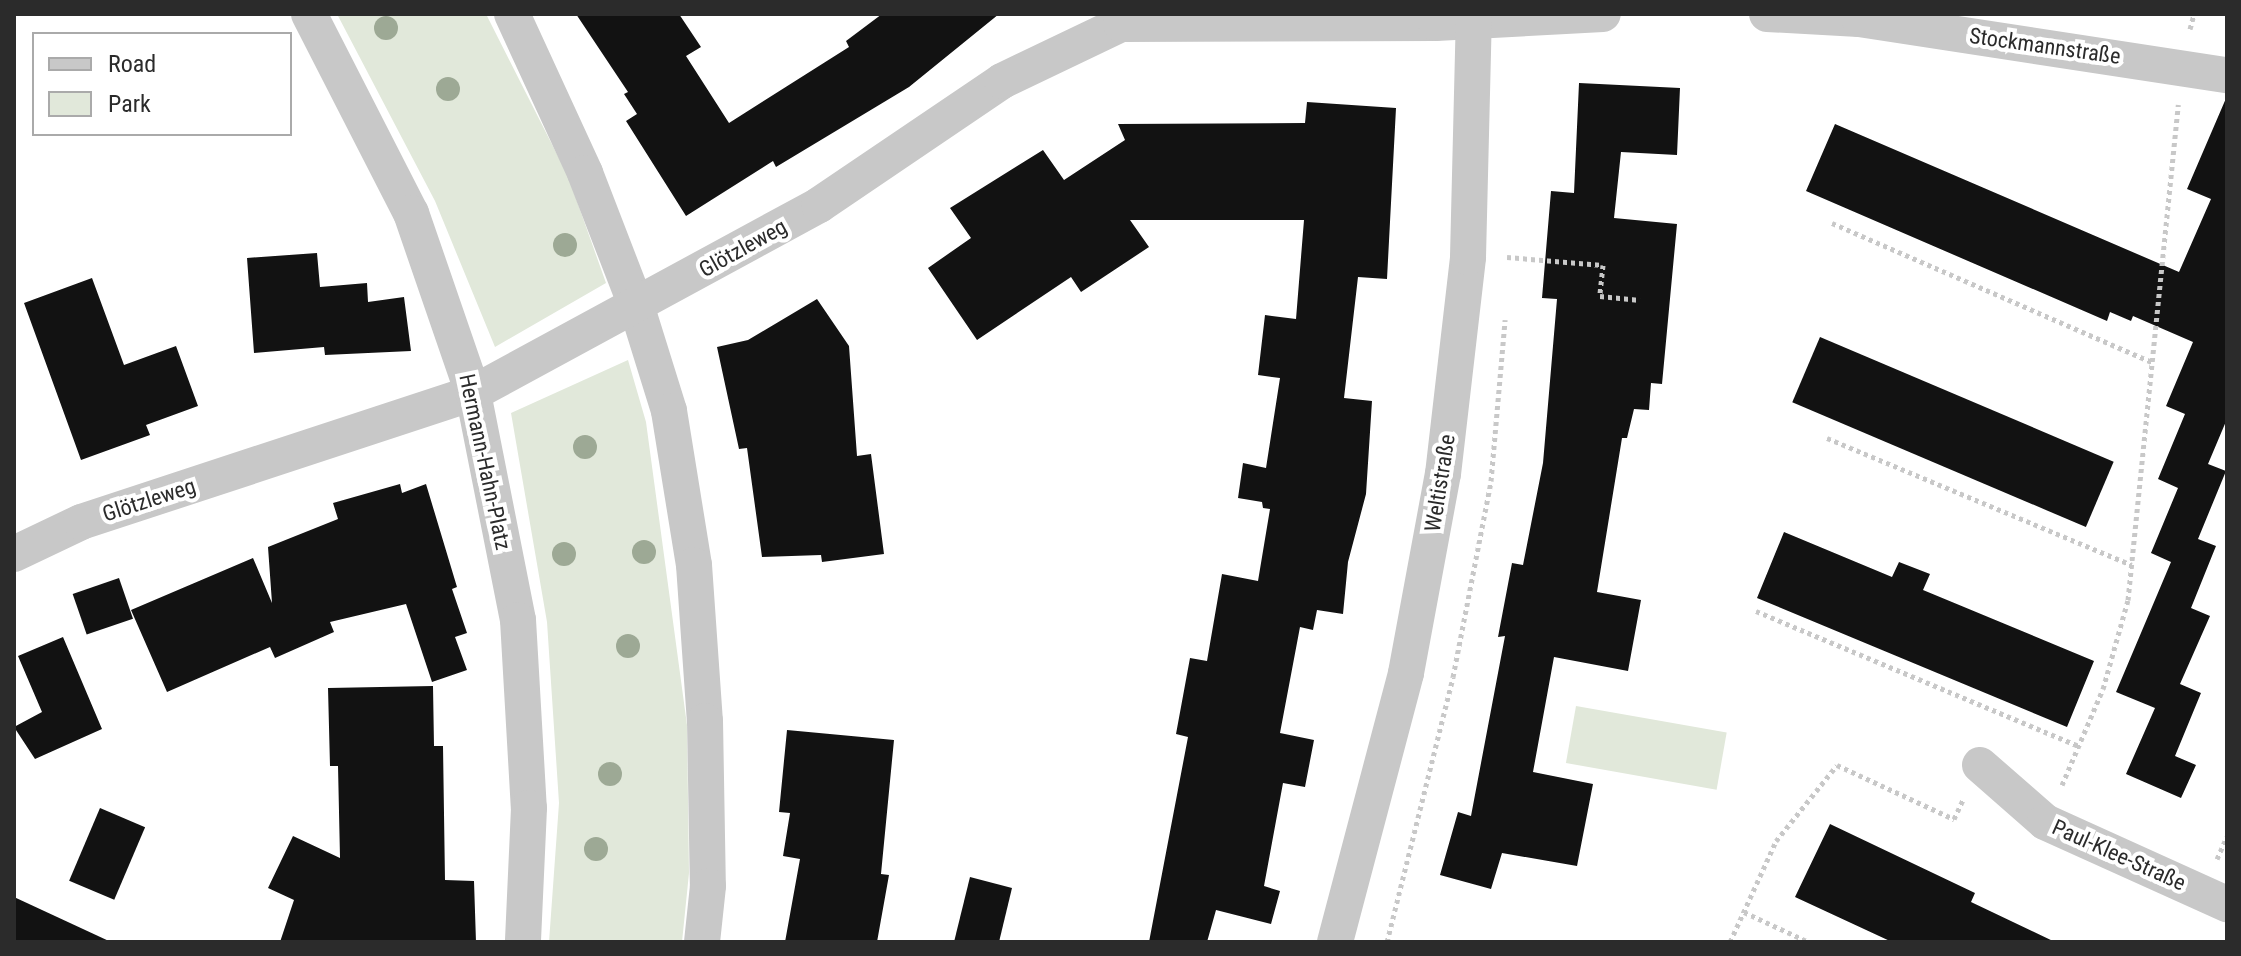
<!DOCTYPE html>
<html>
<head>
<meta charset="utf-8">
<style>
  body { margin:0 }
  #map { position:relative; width:2241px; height:956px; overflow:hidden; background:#fff; font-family:"Roboto Condensed",sans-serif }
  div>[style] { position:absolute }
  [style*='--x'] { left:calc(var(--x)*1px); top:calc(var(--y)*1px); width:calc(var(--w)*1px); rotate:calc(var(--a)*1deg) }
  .green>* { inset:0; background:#e1e8da; transform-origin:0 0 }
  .building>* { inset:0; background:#121212; transform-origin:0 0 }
  .path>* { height:5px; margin-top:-2.5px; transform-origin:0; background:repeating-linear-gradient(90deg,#c8c8c8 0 4px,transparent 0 8px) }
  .minor>* { height:36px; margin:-18px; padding:0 18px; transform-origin:18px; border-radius:18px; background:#c8c8c8 }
  .trees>* { width:24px; height:24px; margin:-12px; border-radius:50%; background:#9da995 }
  span { translate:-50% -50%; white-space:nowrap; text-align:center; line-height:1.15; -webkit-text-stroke:8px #fff; paint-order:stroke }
  .street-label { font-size:22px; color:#2b2b2b }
  .frame { position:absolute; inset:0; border:16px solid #2b2b2b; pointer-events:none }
  .legend { position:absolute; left:32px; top:32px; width:260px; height:104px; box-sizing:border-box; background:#fff; border:2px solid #aaa; margin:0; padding:10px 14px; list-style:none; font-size:24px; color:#2b2b2b }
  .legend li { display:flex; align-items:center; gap:16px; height:40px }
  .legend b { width:40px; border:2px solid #aaa }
</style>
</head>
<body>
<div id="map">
  <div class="green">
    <div style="clip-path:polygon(337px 14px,486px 14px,568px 176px,606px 283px,495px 347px,435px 201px)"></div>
    <div style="clip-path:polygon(628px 360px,646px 422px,687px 725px,689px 873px,682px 942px,549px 942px,559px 803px,547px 622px,511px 413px)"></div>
    <div style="left:1576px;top:706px;width:153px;height:58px;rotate:10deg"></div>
  </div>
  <div class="building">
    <div style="clip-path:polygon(576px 14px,679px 14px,701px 47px,686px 56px,729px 123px,849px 47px,846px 41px,882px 14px,999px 14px,909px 87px,776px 167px,773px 161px,686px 216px,626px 121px,637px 114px,624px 94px,628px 92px)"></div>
    <div style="clip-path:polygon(1579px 83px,1680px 88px,1677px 155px,1621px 152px,1614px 218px,1677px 224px,1662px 384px,1651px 383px,1649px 410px,1634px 409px,1627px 438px,1622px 438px,1597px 592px,1641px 600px,1628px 671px,1554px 657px,1533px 772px,1593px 784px,1577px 866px,1502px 853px,1491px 889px,1440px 875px,1458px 812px,1471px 816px,1505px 636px,1498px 637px,1512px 563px,1523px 565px,1543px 463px,1557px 299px,1542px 298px,1551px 191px,1574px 193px)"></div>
    <div style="clip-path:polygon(2227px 96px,2227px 419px,2208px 464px,2226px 471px,2198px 539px,2216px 546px,2191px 608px,2210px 616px,2180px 684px,2201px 693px,2175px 756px,2196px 765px,2181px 798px,2126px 774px,2155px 708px,2116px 692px,2171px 562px,2151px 553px,2178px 488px,2158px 479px,2185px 414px,2166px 406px,2193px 342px,2133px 316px,2131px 321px,2110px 312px,2107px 321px,1806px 191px,1835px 124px,2179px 272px,2211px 199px,2187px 189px)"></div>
    <div style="clip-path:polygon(1307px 102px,1396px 108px,1387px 279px,1358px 277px,1344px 398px,1372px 401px,1366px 494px,1348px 562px,1343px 614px,1317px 610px,1313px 630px,1300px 627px,1280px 733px,1314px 740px,1305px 787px,1283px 783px,1264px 886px,1280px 891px,1271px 924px,1216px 910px,1207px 942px,1149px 942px,1188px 737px,1176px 734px,1190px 658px,1207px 661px,1222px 574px,1258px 581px,1270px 509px,1263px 508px,1262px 502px,1238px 498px,1243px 463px,1266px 468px,1280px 378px,1258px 375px,1265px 315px,1296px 319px,1304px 220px,1130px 220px,1149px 247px,1081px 292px,1071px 277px,977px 340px,928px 268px,971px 238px,950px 208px,1043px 150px,1064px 180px,1125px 140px,1118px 124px,1305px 123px)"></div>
    <div style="clip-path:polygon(317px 253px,320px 287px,367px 283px,368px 302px,404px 297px,411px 351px,325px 355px,324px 347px,254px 353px,247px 258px)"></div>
    <div style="clip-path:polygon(92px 278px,124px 365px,176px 346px,198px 406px,146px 425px,150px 435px,81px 460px,24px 303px)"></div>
    <div style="clip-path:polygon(817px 299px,849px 346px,857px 456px,871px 454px,884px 554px,822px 562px,821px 555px,762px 557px,747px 448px,739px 449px,717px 347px,748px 340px)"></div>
    <div style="left:1820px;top:337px;width:319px;height:71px;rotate:23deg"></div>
    <div style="clip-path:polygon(400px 484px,402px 493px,426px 484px,457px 587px,452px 589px,467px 633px,455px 637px,467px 670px,432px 682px,406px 604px,330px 622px,334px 632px,275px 658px,270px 647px,167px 692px,131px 610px,253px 558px,272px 603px,268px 547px,338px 519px,333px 503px)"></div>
    <div style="clip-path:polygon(1784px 532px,1892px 577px,1899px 562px,1930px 574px,1923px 590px,2094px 661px,2067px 727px,1757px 598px)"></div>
    <div style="left:119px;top:578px;width:43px;height:49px;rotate:71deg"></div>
    <div style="clip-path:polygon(63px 637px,102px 729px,35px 759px,14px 727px,42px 712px,18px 656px)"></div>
    <div style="clip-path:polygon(433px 686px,434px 746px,443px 746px,445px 880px,474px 881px,476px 942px,280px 942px,294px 900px,268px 888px,293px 836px,340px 858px,338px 766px,330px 766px,328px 688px)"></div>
    <div style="clip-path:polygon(787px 730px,894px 740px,881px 874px,889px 875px,877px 942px,785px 942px,800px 859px,783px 856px,790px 813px,779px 812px)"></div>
    <div style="left:100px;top:808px;width:49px;height:79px;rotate:23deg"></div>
    <div style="clip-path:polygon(1830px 824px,1975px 893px,1971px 902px,2055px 942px,1892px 942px,1795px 897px)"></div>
    <div style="clip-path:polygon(970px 877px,1012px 888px,999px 942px,954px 942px)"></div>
    <div style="clip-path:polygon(14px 897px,111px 942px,14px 942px)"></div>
  </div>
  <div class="path">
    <div style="--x:2190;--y:29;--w:16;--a:-75"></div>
    <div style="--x:1832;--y:223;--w:349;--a:23.5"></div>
    <div style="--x:1507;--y:257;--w:96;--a:4.8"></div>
    <div style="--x:1603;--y:265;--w:31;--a:96"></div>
    <div style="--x:1600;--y:296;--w:40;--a:5.7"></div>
    <div style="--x:1827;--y:438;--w:330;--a:22.6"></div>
    <div style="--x:1756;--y:611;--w:349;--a:22.7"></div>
    <div style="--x:2062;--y:785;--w:104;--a:-66.9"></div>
    <div style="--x:2103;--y:689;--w:92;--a:-74.3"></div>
    <div style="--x:2128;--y:600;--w:498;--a:-84.2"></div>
    <div style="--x:2217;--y:859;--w:24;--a:-66"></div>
    <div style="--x:1744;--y:912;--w:72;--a:24.8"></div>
    <div style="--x:1387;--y:942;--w:273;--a:-76"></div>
    <div style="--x:1453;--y:677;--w:200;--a:-79"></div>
    <div style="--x:1491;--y:481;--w:162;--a:-85"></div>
    <div style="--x:1730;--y:942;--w:111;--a:-65.5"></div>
    <div style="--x:1776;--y:841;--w:97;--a:-51.2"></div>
    <div style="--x:1837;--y:765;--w:129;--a:24.8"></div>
    <div style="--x:1954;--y:819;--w:21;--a:-65"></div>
  </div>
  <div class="minor">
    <div style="--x:309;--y:14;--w:224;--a:62.9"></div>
    <div style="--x:411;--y:213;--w:190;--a:71"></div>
    <div style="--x:473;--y:393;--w:231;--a:78.8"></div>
    <div style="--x:518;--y:620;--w:188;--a:86.7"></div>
    <div style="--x:529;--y:808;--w:134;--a:92.6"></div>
    <div style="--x:512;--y:14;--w:175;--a:65.3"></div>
    <div style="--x:585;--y:173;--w:145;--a:68.9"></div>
    <div style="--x:637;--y:308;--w:108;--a:72.7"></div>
    <div style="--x:669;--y:411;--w:156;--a:80.8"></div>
    <div style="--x:694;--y:565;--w:156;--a:86"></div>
    <div style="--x:705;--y:721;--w:165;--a:89"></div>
    <div style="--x:708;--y:886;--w:56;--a:96.1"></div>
    <div style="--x:1767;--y:14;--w:92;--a:3.1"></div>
    <div style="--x:1859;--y:19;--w:372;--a:8.7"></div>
    <div style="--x:14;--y:554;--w:74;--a:-25.5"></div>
    <div style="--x:81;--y:522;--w:413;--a:-18.2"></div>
    <div style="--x:473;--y:393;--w:394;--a:-28.5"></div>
    <div style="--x:819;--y:205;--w:221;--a:-34.1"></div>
    <div style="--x:1002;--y:81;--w:132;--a:-25.6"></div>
    <div style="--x:1121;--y:24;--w:315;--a:-0.2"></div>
    <div style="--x:1436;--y:23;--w:167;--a:-3.1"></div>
    <div style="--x:1980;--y:765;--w:86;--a:41.2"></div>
    <div style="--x:2045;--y:822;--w:200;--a:24.3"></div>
    <div style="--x:1335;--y:942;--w:278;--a:-75.2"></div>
    <div style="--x:1406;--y:673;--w:202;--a:-79.5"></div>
    <div style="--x:1443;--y:474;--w:218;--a:-83.4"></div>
    <div style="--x:1468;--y:257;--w:243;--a:-88.6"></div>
  </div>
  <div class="trees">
    <div style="left:386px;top:28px"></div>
    <div style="left:448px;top:89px"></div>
    <div style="left:565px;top:245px"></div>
    <div style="left:585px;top:447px"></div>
    <div style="left:644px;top:552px"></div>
    <div style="left:564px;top:554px"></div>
    <div style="left:628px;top:646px"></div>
    <div style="left:610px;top:774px"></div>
    <div style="left:596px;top:849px"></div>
  </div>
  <div class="street-label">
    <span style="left:2045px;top:46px;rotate:8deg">Stockmannstraße</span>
    <span style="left:743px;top:248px;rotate:-29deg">Glötzleweg</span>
    <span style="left:485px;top:462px;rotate:78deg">Hermann-Hahn-Platz</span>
    <span style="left:1440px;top:483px;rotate:-81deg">Weltistraße</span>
    <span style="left:149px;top:500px;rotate:-18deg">Glötzleweg</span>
    <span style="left:2119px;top:855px;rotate:24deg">Paul-Klee-Straße</span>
  </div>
  <div class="frame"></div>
  <ul class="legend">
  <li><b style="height:10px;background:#c8c8c8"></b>Road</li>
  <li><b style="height:22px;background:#e1e8da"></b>Park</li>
  </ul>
</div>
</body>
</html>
